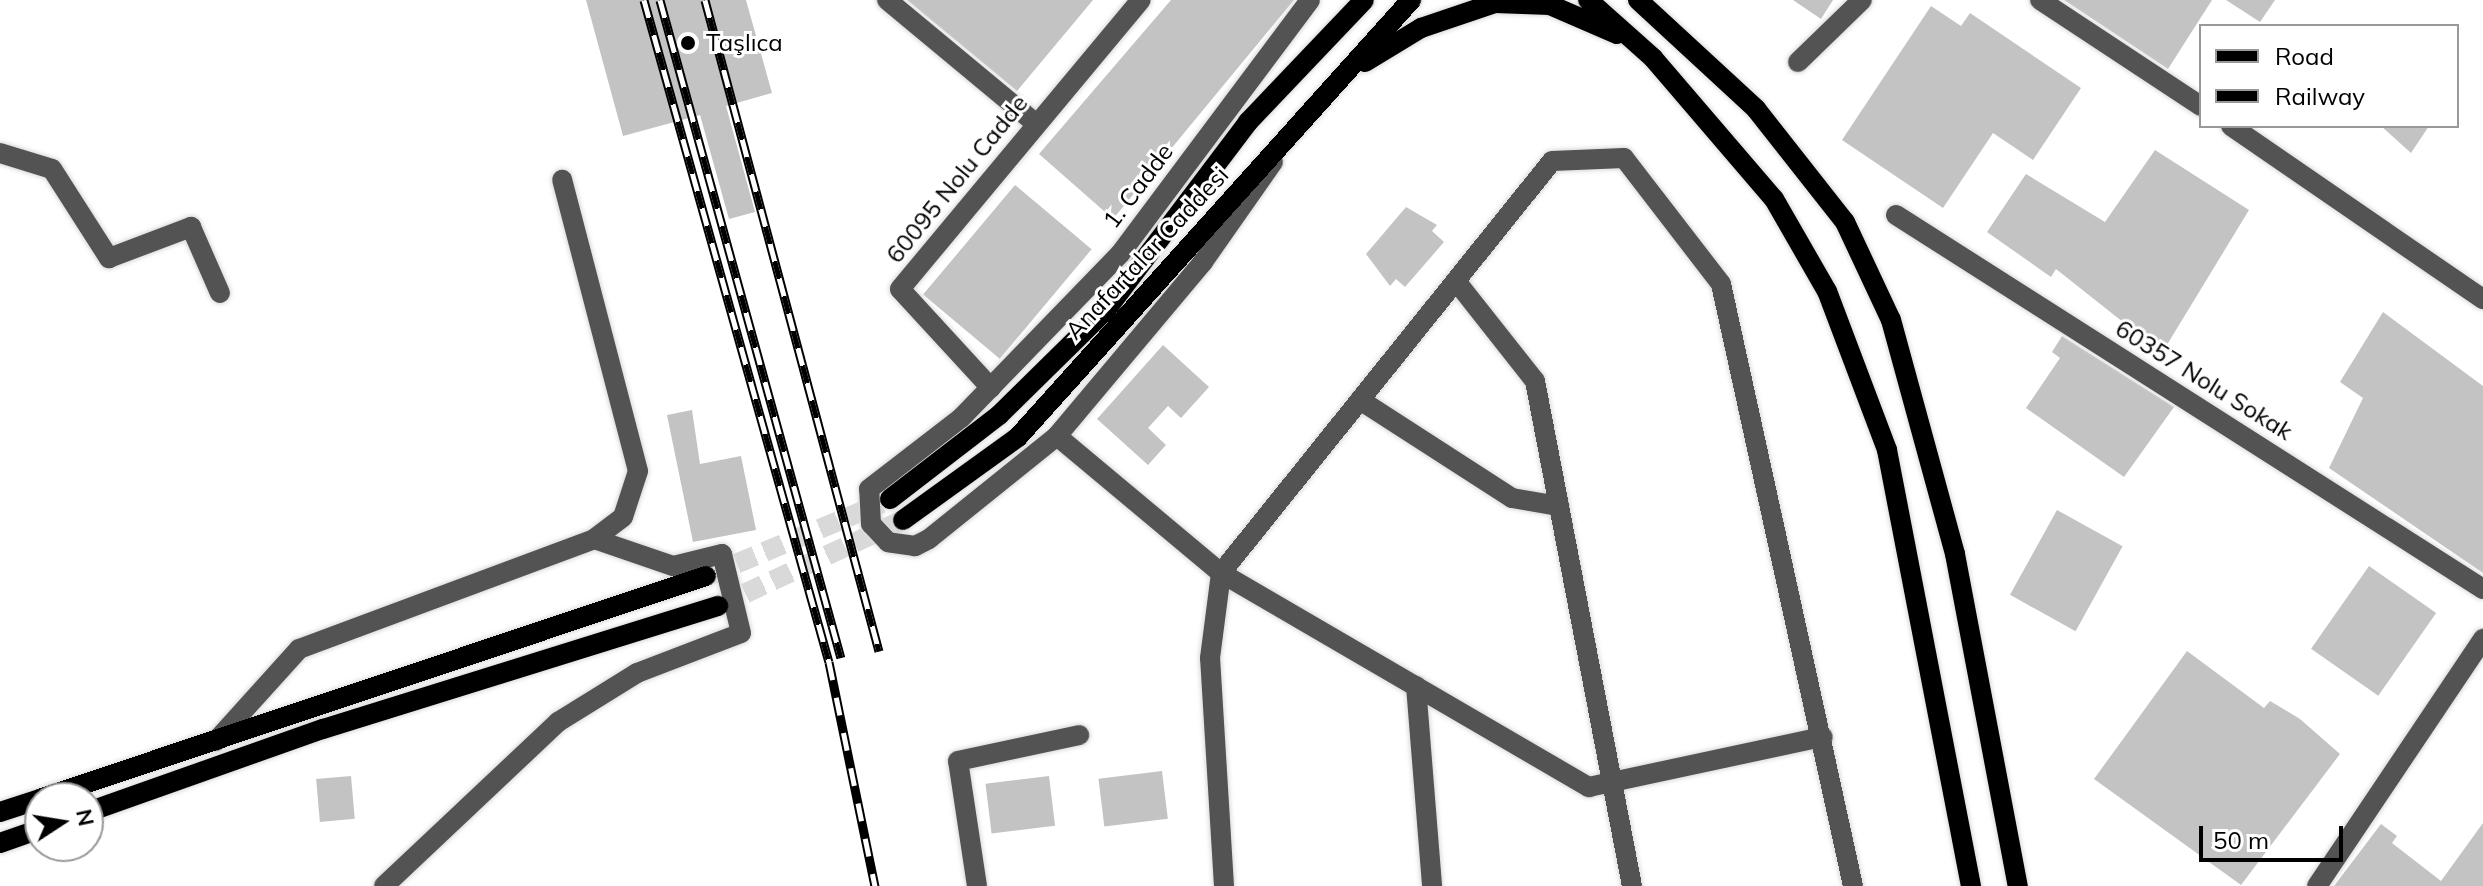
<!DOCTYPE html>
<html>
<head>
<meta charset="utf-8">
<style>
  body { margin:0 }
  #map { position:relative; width:2483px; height:886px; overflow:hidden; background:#fff; font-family:Mulish,sans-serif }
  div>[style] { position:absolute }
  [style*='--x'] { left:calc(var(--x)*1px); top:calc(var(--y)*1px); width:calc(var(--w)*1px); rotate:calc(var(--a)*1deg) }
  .building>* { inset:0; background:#c3c3c3; transform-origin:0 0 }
  .major-tunnel>* { height:20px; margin-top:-10px; transform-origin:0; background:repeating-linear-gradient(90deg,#d9d9d9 0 20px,transparent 0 30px) }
  .roads { filter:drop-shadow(0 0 2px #dbdbdb) drop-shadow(0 0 2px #dbdbdb) }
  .minor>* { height:20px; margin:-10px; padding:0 10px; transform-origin:10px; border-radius:10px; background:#535353 }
  .major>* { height:20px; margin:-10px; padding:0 10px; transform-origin:10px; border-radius:10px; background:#000 }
  .rail>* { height:9px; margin-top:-4.5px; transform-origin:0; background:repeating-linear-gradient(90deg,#fff 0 18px,#000 0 36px); box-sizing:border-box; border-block:2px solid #000 }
  .dots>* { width:22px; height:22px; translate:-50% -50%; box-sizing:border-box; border:4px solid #fff; border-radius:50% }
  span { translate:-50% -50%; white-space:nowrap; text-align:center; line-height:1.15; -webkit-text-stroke:6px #fff; paint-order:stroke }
  .poi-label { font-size:24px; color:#000 }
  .left { translate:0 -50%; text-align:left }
  .street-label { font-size:24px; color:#000 }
  .legend { position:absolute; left:2199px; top:24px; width:260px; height:104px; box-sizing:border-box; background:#fff; border:2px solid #999; margin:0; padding:10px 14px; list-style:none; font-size:24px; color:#000 }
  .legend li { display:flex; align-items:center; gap:16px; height:40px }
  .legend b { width:40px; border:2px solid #999 }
  .north { position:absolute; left:24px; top:782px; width:80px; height:80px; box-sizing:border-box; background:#fff; border:2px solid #999; border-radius:50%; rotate:78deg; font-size:22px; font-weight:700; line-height:32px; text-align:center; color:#000 }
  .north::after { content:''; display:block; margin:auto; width:28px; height:36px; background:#000; clip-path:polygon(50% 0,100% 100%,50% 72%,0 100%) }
  .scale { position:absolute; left:2199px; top:826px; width:144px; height:36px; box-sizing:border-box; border:4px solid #000; border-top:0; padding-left:10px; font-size:24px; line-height:28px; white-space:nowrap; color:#000; -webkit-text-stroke:6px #fff; paint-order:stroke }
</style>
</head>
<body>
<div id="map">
  <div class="building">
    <div style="clip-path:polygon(586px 0,746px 0,772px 93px,726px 106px,755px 212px,729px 219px,700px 115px,623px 136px)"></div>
    <div style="clip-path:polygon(907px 0,1093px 0,1017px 91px)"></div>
    <div style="clip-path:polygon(1171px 0,1294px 0,1113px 219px,1039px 154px)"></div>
    <div style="clip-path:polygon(1793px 0,1833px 0,1821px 19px)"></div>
    <div style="clip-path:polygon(2064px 0,2212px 0,2168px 69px)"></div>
    <div style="clip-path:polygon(2226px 0,2275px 0,2260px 22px)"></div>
    <div style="clip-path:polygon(1931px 6px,1961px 26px,1970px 13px,2081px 88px,2033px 160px,1993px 133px,1943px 208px,1842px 140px)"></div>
    <div style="clip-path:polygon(2381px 126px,2429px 126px,2411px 153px)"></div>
    <div style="clip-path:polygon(2155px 150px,2249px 210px,2162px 353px,2056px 269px,2051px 277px,1987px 232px,2026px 174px,2105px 222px)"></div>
    <div style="left:1015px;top:185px;width:100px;height:143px;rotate:40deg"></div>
    <div style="clip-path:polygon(1406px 207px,1437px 225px,1432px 231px,1444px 242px,1405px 287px,1396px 279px,1390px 286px,1366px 254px)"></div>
    <div style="clip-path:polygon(2383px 312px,2483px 386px,2483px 573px,2329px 468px,2363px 398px,2340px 382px)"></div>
    <div style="clip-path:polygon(2062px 336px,2174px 407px,2124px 477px,2026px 408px,2060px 358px,2052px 352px)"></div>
    <div style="clip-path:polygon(1163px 345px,1209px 387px,1181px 418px,1168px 406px,1148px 428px,1166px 445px,1148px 465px,1097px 419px)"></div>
    <div style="clip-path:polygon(692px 410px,700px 464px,741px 456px,756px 530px,693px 542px,667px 415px)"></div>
    <div style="left:2057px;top:510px;width:75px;height:97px;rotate:29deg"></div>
    <div style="left:2369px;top:566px;width:82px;height:101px;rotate:35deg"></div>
    <div style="clip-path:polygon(2187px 651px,2264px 708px,2270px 701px,2300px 719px,2340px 754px,2241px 885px,2094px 779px)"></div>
    <div style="left:1162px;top:771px;width:48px;height:64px;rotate:83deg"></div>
    <div style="left:351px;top:776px;width:43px;height:35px;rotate:85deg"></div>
    <div style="left:1049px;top:776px;width:50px;height:64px;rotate:83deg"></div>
    <div style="clip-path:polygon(2483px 823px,2483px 886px,2334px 886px,2381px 824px,2397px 836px,2392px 843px,2441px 881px)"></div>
  </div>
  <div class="major-tunnel">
    <div style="--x:709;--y:575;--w:187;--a:-22.6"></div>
    <div style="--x:718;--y:606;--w:204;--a:-24.9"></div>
  </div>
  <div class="roads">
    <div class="minor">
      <div style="--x:887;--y:0;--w:192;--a:39.7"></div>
      <div style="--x:2040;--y:0;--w:193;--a:33.4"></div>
      <div style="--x:1798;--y:62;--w:89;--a:-44.1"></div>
      <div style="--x:2231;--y:126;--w:306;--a:34.5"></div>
      <div style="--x:0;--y:153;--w:54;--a:17.1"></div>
      <div style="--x:52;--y:169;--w:106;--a:57.4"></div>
      <div style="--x:109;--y:258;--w:88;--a:-20.7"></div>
      <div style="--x:191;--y:227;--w:72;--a:66.3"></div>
      <div style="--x:1273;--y:162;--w:122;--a:125"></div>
      <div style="--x:1203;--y:262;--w:227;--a:130"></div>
      <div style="--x:1057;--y:436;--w:164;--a:141.2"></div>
      <div style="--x:929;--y:539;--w:16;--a:153"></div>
      <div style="--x:915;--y:546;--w:27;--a:-172"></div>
      <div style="--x:888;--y:542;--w:25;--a:-133"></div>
      <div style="--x:871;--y:524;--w:35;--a:-93"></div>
      <div style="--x:869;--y:489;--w:116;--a:-37.7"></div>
      <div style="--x:961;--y:418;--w:228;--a:-45.9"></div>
      <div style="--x:1120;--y:254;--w:317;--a:-53.2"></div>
      <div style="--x:1896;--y:215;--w:696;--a:32.5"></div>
      <div style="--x:1456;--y:281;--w:127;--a:51.7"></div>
      <div style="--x:1535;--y:381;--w:514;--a:79.13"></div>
      <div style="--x:991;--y:388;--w:134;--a:-132.6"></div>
      <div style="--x:900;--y:289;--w:376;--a:-50.2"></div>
      <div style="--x:1360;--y:400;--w:181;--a:32.8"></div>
      <div style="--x:1512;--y:498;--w:48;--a:9.7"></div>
      <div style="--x:1057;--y:436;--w:214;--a:39.9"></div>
      <div style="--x:1221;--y:573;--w:426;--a:30.2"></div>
      <div style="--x:1589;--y:787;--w:239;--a:-12.1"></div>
      <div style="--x:1416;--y:686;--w:201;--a:85.4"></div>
      <div style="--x:216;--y:741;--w:124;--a:-47.9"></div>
      <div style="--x:299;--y:649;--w:315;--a:-20.4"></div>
      <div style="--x:594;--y:539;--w:36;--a:-37"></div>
      <div style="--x:623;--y:517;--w:48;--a:-71.9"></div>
      <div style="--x:638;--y:471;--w:301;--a:-104.6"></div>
      <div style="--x:384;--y:886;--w:239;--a:-43.3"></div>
      <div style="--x:558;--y:722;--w:93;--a:-31.8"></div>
      <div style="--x:637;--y:673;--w:111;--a:-21"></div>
      <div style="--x:741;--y:633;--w:81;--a:-103.5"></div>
      <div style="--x:722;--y:554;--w:50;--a:166.2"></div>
      <div style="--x:673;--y:566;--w:83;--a:-161.1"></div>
      <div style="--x:977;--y:886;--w:126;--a:-98.6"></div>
      <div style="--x:958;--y:761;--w:124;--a:-12.1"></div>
      <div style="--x:1224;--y:886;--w:228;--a:-93.5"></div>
      <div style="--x:1210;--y:658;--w:86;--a:-82.6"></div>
      <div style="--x:1221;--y:573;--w:528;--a:-51.22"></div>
      <div style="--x:1552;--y:161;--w:72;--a:-2.4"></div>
      <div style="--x:1624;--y:158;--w:159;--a:52.4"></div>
      <div style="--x:1721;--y:284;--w:616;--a:77.63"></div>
      <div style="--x:2317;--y:886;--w:298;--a:-56.1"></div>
    </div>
    <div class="major">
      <div style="--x:1588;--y:0;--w:87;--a:41.7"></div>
      <div style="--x:1653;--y:58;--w:186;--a:49.4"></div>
      <div style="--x:1774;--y:199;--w:106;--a:60.1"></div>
      <div style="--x:1827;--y:291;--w:170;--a:69.3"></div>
      <div style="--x:1887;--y:450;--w:444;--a:79.1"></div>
      <div style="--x:1638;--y:0;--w:161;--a:42.7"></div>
      <div style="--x:1756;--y:109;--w:144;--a:51.8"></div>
      <div style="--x:1845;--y:222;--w:108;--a:64.9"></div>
      <div style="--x:1891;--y:320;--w:243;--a:74.7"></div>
      <div style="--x:1955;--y:554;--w:338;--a:79.3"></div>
      <div style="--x:1365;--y:62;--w:66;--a:-31.3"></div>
      <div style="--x:1421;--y:28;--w:78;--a:-18.7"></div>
      <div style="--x:1495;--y:3;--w:55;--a:2.1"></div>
      <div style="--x:1550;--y:5;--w:73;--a:23.4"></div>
      <div style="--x:890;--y:499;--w:138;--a:-37.6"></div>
      <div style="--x:999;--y:415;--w:150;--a:-44.5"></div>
      <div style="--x:1106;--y:310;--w:236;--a:-52.9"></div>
      <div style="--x:1248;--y:122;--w:168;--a:-46.4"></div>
      <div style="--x:903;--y:520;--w:142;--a:-35.8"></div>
      <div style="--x:1018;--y:437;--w:588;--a:-48.03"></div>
      <div style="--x:42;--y:798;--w:700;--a:-18.49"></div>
      <div style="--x:0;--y:812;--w:42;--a:-18"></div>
      <div style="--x:88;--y:812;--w:249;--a:-19.5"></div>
      <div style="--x:323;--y:729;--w:414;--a:-17.3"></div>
      <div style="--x:0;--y:843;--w:42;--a:-19.3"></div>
    </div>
  </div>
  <div class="rail">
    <div style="--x:644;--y:0;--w:687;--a:74.39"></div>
    <div style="--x:829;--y:662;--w:229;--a:78.4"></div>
    <div style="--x:660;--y:0;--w:682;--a:74.62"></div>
    <div style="--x:705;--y:0;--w:674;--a:75.04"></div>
  </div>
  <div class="dots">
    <div style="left:688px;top:43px;background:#000"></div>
  </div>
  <div class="poi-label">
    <span class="left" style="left:706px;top:43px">Taşlıca</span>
  </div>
  <div class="street-label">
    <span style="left:957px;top:179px;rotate:-51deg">60095 Nolu Cadde</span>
    <span style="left:1138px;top:186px;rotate:-53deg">1. Cadde</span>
    <span style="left:1147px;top:253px;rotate:-47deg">Anafartalar Caddesi</span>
    <span style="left:2204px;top:380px;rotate:32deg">60357 Nolu Sokak</span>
  </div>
  <ul class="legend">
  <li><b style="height:10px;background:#000"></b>Road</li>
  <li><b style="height:10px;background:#000"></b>Railway</li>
  </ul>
  <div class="north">N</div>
  <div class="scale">50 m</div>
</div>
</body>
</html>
